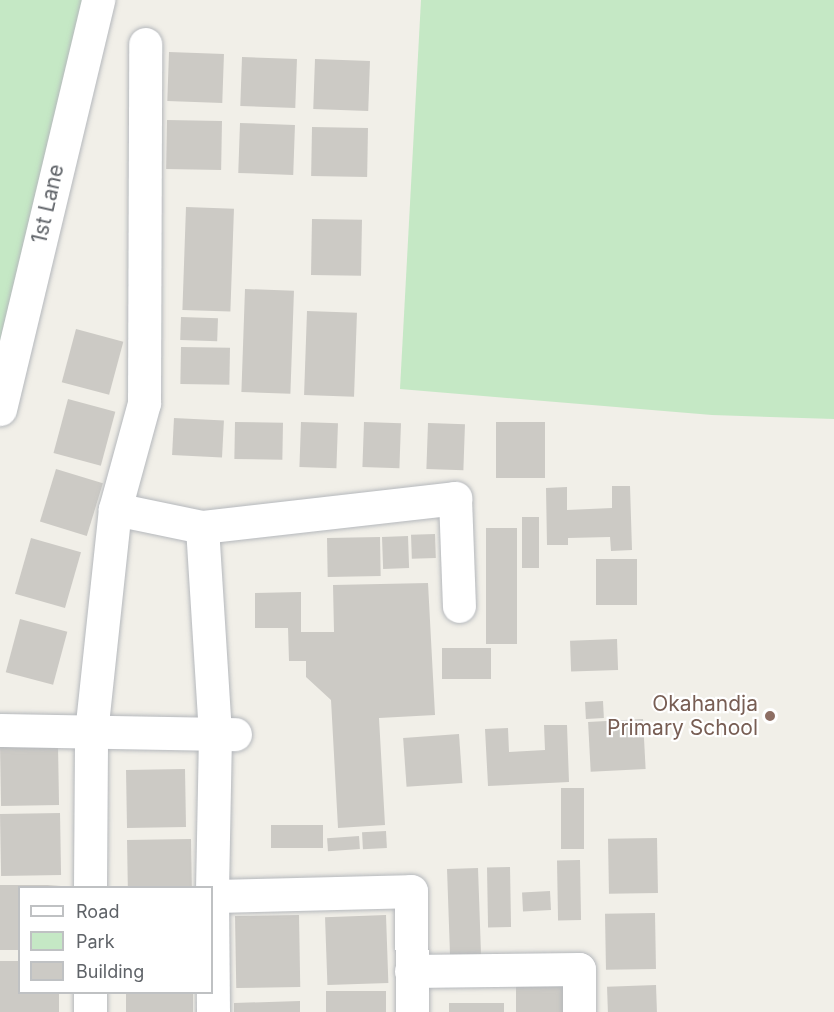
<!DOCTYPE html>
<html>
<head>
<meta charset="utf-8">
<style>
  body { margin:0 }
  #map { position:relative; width:834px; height:1012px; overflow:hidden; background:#f1efe8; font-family:Inter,sans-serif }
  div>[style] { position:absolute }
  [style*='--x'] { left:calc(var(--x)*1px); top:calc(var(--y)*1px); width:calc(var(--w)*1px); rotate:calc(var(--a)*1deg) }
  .green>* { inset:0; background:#c5e8c5 }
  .building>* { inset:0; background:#cccac5; transform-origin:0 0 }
  .roads { filter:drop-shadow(0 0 2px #b5b8bc) drop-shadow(0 0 2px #b5b8bc) }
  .minor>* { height:33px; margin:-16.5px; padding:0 16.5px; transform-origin:16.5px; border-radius:16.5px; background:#fff }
  .dots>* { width:16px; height:16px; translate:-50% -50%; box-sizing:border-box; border:3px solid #fff; border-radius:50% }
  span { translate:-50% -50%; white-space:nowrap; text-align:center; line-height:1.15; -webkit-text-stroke:4.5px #fff; paint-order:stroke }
  .street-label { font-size:21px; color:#5f6368 }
  .education-label { font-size:21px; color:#785e54 }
  .right { translate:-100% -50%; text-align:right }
  .legend { position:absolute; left:18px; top:886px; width:195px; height:108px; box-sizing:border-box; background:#fff; border:2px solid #bfc1c3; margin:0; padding:8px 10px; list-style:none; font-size:18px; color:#5f6368 }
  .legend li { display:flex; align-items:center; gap:12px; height:30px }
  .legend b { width:30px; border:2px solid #bfc1c3 }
</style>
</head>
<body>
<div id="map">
  <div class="green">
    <div style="clip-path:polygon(0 0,98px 0,0 409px)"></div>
    <div style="clip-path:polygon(421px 0,834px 0,834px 419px,712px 415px,400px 389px)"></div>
  </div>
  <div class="building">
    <div style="left:169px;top:52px;width:55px;height:49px;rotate:2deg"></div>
    <div style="left:242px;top:57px;width:55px;height:49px;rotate:2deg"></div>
    <div style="left:315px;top:59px;width:55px;height:50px;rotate:2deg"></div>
    <div style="left:167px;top:120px;width:55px;height:49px;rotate:1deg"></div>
    <div style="left:240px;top:123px;width:55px;height:50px;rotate:2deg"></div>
    <div style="left:312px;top:127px;width:56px;height:49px;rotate:1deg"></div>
    <div style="left:186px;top:207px;width:48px;height:103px;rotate:2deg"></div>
    <div style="left:312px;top:219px;width:50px;height:56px;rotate:1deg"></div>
    <div style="left:245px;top:289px;width:49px;height:103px;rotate:2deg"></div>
    <div style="left:307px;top:311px;width:50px;height:84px;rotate:2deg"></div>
    <div style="left:181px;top:317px;width:37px;height:23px;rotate:2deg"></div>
    <div style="left:76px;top:329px;width:49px;height:55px;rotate:15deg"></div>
    <div style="left:181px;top:347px;width:49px;height:37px;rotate:1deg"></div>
    <div style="left:68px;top:399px;width:49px;height:56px;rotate:15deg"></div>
    <div style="left:174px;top:418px;width:50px;height:37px;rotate:3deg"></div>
    <div style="left:235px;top:422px;width:48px;height:37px;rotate:1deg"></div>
    <div style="left:301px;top:422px;width:37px;height:45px;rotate:2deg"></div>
    <div style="left:364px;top:422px;width:37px;height:45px;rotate:2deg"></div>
    <div style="left:496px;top:422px;width:49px;height:56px"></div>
    <div style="left:428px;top:423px;width:37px;height:46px;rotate:2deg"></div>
    <div style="left:56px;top:469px;width:49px;height:55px;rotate:17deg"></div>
    <div style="clip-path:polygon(612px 486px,630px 486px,632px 550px,611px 551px,610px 537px,568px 538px,568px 545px,547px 545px,546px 488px,567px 487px,567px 510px,612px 508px)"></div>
    <div style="left:522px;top:517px;width:17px;height:51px"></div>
    <div style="left:486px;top:528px;width:31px;height:116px"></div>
    <div style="left:435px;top:534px;width:24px;height:24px;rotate:88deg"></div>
    <div style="left:408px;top:536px;width:32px;height:26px;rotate:88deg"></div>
    <div style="left:380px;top:537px;width:39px;height:53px;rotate:89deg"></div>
    <div style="left:31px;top:538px;width:52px;height:58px;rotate:16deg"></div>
    <div style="left:637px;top:559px;width:46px;height:41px;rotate:90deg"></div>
    <div style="clip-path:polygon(428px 583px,435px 715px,379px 718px,385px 825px,338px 828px,331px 700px,306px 677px,306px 661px,289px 661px,288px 628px,255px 628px,255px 593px,301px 592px,301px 632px,334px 632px,333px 585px)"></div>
    <div style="left:20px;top:619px;width:49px;height:55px;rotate:15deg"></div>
    <div style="left:617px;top:639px;width:31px;height:47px;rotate:88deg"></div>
    <div style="left:491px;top:648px;width:31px;height:49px;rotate:90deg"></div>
    <div style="left:603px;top:701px;width:17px;height:18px;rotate:87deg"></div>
    <div style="left:643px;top:719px;width:50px;height:55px;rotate:87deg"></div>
    <div style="clip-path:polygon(544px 725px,567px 725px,569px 782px,488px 786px,485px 729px,508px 728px,509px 752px,545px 750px)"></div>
    <div style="left:459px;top:734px;width:49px;height:56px;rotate:86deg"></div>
    <div style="left:58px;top:745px;width:60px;height:58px;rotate:89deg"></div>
    <div style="left:185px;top:769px;width:58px;height:59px;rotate:89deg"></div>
    <div style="left:561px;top:788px;width:23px;height:61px"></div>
    <div style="left:60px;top:813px;width:62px;height:60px;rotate:89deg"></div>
    <div style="left:323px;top:825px;width:23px;height:52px;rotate:90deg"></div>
    <div style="left:386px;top:831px;width:17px;height:24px;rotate:87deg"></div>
    <div style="left:359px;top:836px;width:13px;height:32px;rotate:86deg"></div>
    <div style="left:657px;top:838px;width:55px;height:49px;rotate:89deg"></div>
    <div style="left:191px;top:839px;width:49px;height:64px;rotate:89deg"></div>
    <div style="left:580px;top:860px;width:60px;height:23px;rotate:89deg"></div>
    <div style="left:510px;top:867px;width:60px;height:23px;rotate:89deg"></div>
    <div style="left:478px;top:868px;width:90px;height:31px;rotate:88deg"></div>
    <div style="clip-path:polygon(0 885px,61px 885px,20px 888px,20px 950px,0 950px)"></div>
    <div style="left:550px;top:891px;width:19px;height:28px;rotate:87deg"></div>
    <div style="left:655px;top:913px;width:56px;height:50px;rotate:89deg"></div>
    <div style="left:299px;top:915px;width:72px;height:64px;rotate:89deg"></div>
    <div style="left:386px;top:915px;width:68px;height:61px;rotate:88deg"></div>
    <div style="clip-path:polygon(0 961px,20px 961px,20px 992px,59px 992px,59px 1012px,0 1012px)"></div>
    <div style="left:656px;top:985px;width:27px;height:49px;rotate:88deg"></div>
    <div style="left:566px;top:986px;width:26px;height:50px;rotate:90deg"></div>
    <div style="left:386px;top:991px;width:21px;height:60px;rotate:90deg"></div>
    <div style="left:126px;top:992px;width:67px;height:20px"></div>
    <div style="clip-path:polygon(300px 1001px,300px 1012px,234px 1012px,234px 1003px)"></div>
    <div style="left:449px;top:1003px;width:55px;height:9px"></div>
  </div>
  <div class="roads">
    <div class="minor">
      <div style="--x:0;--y:409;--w:421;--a:-76.5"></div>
      <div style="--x:115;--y:509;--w:89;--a:11.7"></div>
      <div style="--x:202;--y:527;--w:207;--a:86.4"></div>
      <div style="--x:215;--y:734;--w:162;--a:91.1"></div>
      <div style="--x:212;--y:896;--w:199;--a:-1.4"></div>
      <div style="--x:411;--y:891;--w:121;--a:89.5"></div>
      <div style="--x:202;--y:527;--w:255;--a:-6.5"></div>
      <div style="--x:455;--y:498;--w:108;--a:87.9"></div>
      <div style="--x:0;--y:730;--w:235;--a:1"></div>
      <div style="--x:90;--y:888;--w:155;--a:-89.6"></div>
      <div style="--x:91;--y:733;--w:225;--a:-83.9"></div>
      <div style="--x:115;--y:509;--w:110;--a:-74.7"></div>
      <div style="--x:144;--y:403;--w:359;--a:-89.8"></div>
      <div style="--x:212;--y:896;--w:116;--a:89.5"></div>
      <div style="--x:411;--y:971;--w:168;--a:-0.7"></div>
      <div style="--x:579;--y:969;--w:43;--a:90"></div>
      <div style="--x:90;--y:1012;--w:20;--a:-90"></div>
    </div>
  </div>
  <div class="dots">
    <div style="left:770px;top:716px;background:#8d6e63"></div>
  </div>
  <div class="street-label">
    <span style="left:48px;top:204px;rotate:-77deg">1st Lane</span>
  </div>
  <div class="education-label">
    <span class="right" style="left:758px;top:716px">Okahandja<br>Primary School</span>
  </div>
  <ul class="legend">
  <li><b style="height:8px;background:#fff"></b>Road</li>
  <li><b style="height:16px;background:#c5e8c5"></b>Park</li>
  <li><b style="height:16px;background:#cccac5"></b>Building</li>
  </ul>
</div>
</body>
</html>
